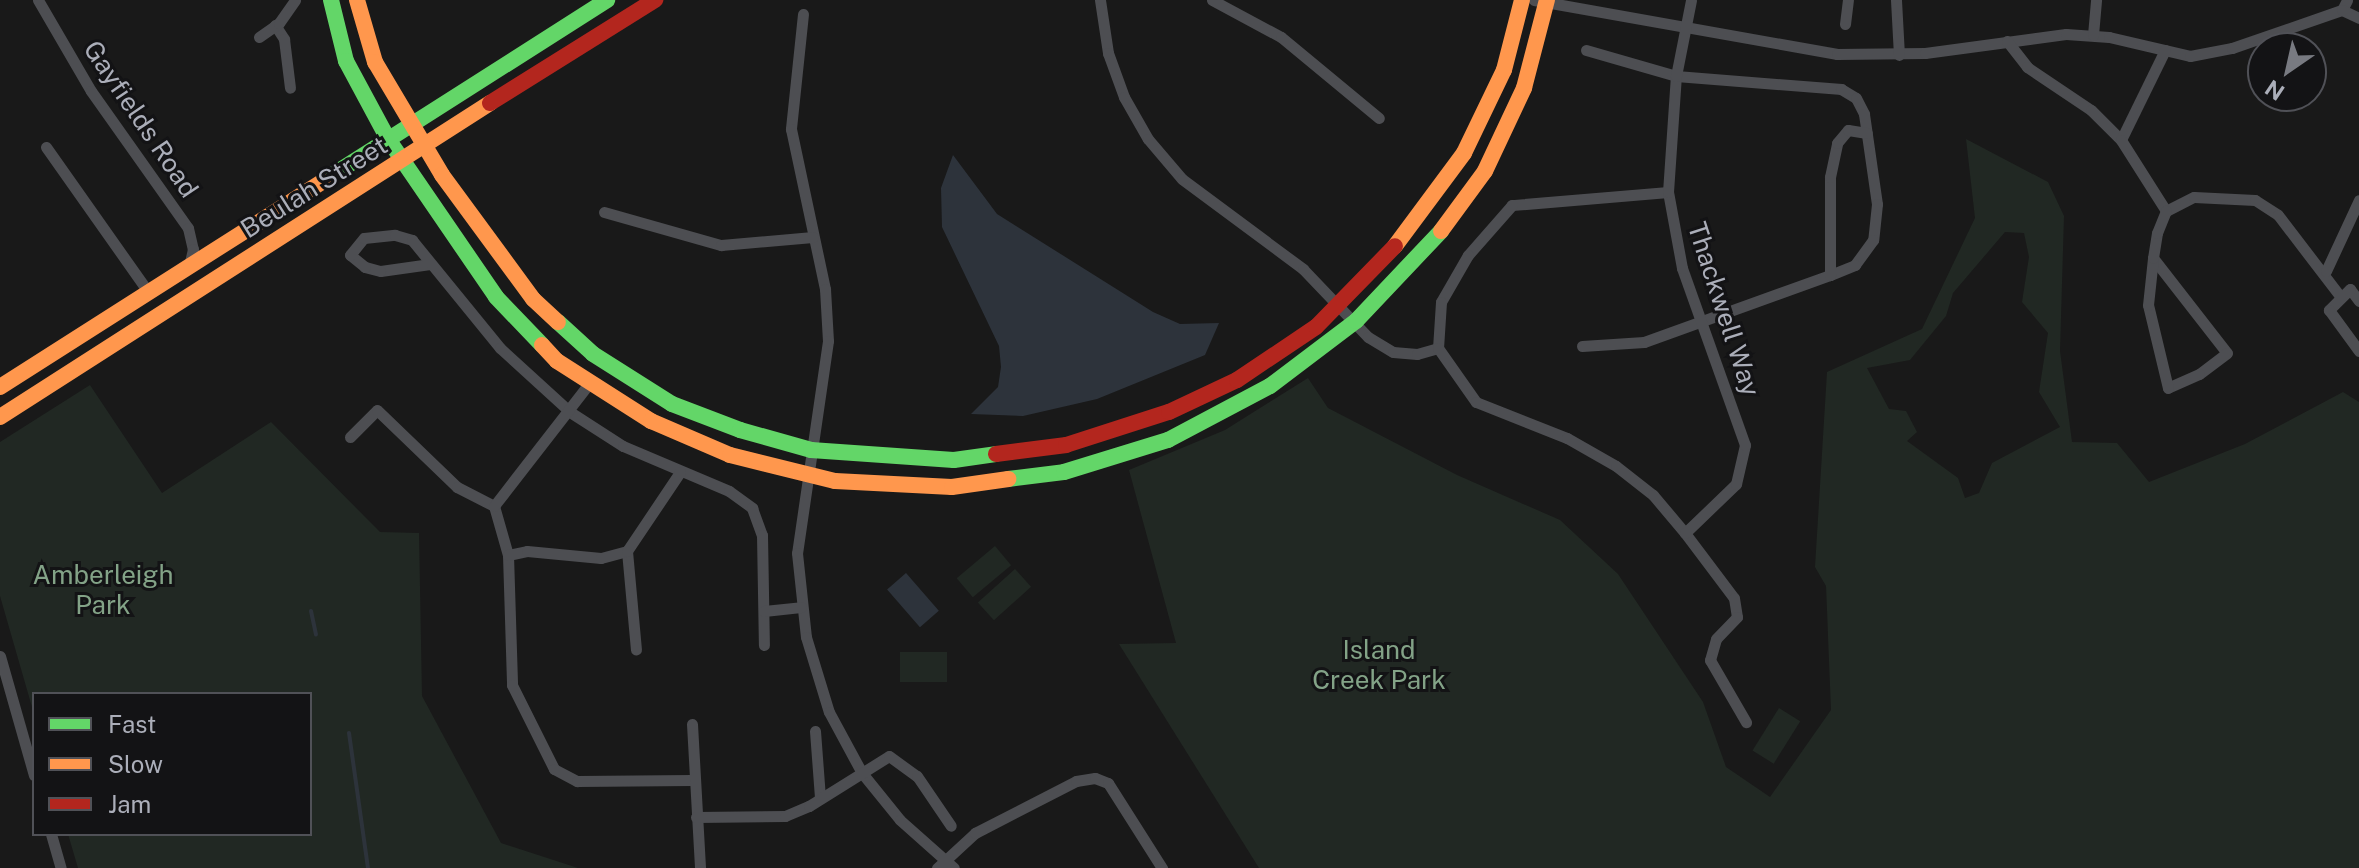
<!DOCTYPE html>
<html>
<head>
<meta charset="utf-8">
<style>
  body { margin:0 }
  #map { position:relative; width:2359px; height:868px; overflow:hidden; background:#191919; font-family:"Public Sans",sans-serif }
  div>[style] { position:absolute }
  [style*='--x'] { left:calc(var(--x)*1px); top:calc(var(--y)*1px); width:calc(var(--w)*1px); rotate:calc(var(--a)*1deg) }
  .green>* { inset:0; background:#212823; transform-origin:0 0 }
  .water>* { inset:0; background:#2d333b; transform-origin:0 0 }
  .stream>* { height:4px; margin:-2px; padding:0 2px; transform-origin:2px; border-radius:2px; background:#2d333b }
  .street>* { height:11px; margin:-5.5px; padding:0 5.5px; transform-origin:5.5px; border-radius:5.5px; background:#4d4e52 }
  .fast>* { height:16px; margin:-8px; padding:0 8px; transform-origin:8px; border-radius:8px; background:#63d668 }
  .slow>* { height:16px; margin:-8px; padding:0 8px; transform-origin:8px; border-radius:8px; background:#ff974d }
  .jam>* { height:16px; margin:-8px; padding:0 8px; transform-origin:8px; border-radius:8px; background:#b3261e }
  span { translate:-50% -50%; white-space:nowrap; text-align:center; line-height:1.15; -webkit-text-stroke:6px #131315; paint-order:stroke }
  .street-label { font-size:26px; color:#abaeb9 }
  .park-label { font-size:26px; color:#83a387 }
  .legend { position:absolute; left:32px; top:692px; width:280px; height:144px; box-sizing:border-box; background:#131315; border:2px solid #505157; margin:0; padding:10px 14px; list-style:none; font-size:24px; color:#abaeb9 }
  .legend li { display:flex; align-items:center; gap:16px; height:40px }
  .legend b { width:40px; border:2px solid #505157 }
  .north { position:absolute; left:2247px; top:32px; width:80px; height:80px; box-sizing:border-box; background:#131315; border:2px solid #505157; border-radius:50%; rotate:214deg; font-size:22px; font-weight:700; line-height:32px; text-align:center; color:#abaeb9 }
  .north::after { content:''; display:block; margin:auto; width:28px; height:36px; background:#787a81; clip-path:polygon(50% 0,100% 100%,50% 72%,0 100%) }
</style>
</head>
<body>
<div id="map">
  <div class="green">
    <div style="clip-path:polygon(evenodd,1966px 139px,2048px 182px,2064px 216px,2060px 351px,2072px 442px,2117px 443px,2149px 482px,2245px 444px,2343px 392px,2359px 402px,2359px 868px,1259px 868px,1119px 644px,1176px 643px,1129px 470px,1225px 430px,1308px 378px,1328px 408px,1457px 475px,1560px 520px,1618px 574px,1703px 702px,1726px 767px,1770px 797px,1831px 710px,1826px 586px,1815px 567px,1827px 372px,1922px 329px,1975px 218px,1966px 139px,2005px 232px,2024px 233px,2029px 257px,2022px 302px,2048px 333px,2039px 392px,2060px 427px,1992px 463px,1979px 493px,1965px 498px,1958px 478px,1907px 441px,1917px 432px,1906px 411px,1889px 409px,1867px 368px,1910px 360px,1946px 316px,1953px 293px,2005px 232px)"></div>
    <div style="clip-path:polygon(90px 385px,162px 493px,271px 422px,380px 532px,419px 533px,422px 696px,501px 843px,578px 868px,78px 868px,68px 834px,310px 834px,310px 694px,34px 694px,34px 714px,0 596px,0 442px)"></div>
    <div style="left:995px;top:546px;width:25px;height:50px;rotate:50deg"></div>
    <div style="left:1015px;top:569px;width:24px;height:50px;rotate:48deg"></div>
    <div style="left:900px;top:652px;width:47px;height:30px"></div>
    <div style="left:1779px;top:708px;width:25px;height:50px;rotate:32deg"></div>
  </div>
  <div class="water">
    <div style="clip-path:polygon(953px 155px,997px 214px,1153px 312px,1180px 324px,1219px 323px,1205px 355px,1097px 399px,1023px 416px,971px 414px,998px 387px,1001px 367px,999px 346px,942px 227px,941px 188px)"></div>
    <div style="left:906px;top:573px;width:50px;height:25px;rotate:49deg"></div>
  </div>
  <div class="stream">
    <div style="--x:311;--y:611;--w:24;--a:78"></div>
    <div style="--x:349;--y:733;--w:136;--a:82"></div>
  </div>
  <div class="street">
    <div style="--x:38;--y:0;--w:105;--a:59.8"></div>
    <div style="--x:91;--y:91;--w:168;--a:54.7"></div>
    <div style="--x:188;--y:228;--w:22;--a:77"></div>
    <div style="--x:193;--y:249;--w:18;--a:103"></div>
    <div style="--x:1100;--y:0;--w:54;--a:81.4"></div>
    <div style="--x:1108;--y:53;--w:47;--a:70"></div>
    <div style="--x:1124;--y:97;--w:48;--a:60.3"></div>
    <div style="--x:1148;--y:139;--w:52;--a:49.6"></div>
    <div style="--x:1182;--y:179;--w:151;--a:36.6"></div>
    <div style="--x:1303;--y:269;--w:94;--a:46.3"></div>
    <div style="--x:1368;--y:337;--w:29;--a:31"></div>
    <div style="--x:1393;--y:352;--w:24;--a:5"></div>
    <div style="--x:1417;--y:354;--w:22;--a:-16"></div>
    <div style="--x:1212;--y:0;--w:78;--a:28.2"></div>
    <div style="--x:1281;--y:37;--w:127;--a:39.6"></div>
    <div style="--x:1534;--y:0;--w:308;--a:10.1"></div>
    <div style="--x:1837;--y:54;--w:88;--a:-0.7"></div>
    <div style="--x:1925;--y:53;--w:142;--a:-7.7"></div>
    <div style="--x:2066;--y:34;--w:43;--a:4"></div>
    <div style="--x:2109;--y:37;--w:83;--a:13.2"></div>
    <div style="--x:2190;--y:56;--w:43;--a:-10.8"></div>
    <div style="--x:2232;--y:48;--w:116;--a:-19.1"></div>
    <div style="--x:2342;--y:10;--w:11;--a:-63"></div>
    <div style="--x:1896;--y:0;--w:55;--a:86.9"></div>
    <div style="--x:2342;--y:10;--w:19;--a:25"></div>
    <div style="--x:803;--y:14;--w:116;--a:96"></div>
    <div style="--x:791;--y:129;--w:164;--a:78"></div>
    <div style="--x:825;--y:289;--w:52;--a:86.7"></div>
    <div style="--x:828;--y:341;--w:214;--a:98.3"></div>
    <div style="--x:797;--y:553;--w:84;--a:83.9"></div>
    <div style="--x:806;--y:637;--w:78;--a:73"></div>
    <div style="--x:829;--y:712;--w:69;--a:61.6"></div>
    <div style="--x:862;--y:773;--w:60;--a:51"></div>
    <div style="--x:900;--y:820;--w:72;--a:41.6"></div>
    <div style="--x:1845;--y:24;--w:24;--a:-83"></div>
    <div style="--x:275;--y:25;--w:17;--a:57"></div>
    <div style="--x:284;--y:39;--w:49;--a:83"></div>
    <div style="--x:2093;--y:35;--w:35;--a:-85"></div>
    <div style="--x:259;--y:37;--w:24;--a:-35"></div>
    <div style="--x:279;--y:23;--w:28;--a:-55"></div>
    <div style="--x:2007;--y:41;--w:33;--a:52"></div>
    <div style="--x:2027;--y:67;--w:77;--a:33.9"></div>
    <div style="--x:2091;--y:110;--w:42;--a:45"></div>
    <div style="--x:1586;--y:50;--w:94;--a:16.1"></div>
    <div style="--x:1676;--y:76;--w:166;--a:4.5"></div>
    <div style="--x:1841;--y:89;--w:17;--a:31"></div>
    <div style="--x:1856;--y:98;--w:18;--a:63"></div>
    <div style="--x:1864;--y:114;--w:91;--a:81.8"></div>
    <div style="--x:1877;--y:204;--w:36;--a:96"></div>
    <div style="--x:1873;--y:240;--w:31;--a:126"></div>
    <div style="--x:1855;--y:265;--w:27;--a:158"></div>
    <div style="--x:2165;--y:50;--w:100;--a:116.1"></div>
    <div style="--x:2121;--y:140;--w:84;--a:57.6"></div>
    <div style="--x:46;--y:147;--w:179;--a:54.8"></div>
    <div style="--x:1668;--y:192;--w:157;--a:175.2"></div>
    <div style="--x:1512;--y:205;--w:67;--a:131.3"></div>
    <div style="--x:1468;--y:255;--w:54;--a:119.9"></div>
    <div style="--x:1441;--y:302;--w:46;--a:93.7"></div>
    <div style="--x:1438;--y:348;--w:66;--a:54.9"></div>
    <div style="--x:1476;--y:402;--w:98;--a:21.6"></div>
    <div style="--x:1567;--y:438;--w:56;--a:29.7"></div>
    <div style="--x:1616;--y:466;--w:47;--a:38.1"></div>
    <div style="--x:1653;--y:495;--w:50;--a:49.9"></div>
    <div style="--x:1685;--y:533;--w:81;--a:53"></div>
    <div style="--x:1734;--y:598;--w:19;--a:81"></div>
    <div style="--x:1737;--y:617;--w:30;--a:134"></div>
    <div style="--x:1716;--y:639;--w:22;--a:106"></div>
    <div style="--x:1710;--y:660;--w:72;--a:59.9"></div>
    <div style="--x:2166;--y:211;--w:31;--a:-27"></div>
    <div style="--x:2194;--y:197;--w:61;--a:2.8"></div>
    <div style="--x:2255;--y:200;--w:27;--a:33"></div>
    <div style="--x:2278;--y:215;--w:102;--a:52.6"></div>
    <div style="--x:604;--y:212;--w:122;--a:15.8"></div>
    <div style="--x:721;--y:245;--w:92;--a:-5"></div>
    <div style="--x:2153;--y:258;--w:120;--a:52.1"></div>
    <div style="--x:2227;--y:353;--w:35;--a:143"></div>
    <div style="--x:2199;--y:374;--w:34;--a:156"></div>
    <div style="--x:2168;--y:388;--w:85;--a:-103.5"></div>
    <div style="--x:2148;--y:305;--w:47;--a:-83.9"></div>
    <div style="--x:2153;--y:258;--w:25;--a:-81"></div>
    <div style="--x:2157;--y:233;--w:24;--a:-68"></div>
    <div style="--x:430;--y:264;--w:50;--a:172"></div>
    <div style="--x:380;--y:271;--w:16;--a:-165"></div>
    <div style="--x:365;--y:267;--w:19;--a:-141"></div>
    <div style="--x:350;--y:255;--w:22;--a:-51"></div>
    <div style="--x:364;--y:238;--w:31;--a:-6"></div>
    <div style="--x:395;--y:235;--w:18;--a:16"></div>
    <div style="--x:412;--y:240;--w:139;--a:50.8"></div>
    <div style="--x:500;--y:348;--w:95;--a:42.4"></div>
    <div style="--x:570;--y:412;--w:63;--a:32.7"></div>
    <div style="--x:623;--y:446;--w:115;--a:23"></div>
    <div style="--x:729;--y:491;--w:29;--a:36"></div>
    <div style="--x:752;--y:508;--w:29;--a:70"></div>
    <div style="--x:762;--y:535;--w:110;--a:89"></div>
    <div style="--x:2326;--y:271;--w:78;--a:-65.1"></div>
    <div style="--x:2359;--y:301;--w:15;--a:-127"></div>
    <div style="--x:2350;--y:289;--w:30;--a:135"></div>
    <div style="--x:2329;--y:310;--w:51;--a:53.8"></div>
    <div style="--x:1582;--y:346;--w:62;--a:-3.7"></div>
    <div style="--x:1644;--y:342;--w:198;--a:-19.8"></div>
    <div style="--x:1830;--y:275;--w:98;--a:-90"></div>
    <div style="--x:1830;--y:177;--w:35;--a:-78"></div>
    <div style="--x:1837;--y:143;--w:17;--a:-50"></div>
    <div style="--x:1848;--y:130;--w:19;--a:9"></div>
    <div style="--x:350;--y:437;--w:38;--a:-45"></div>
    <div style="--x:377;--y:410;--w:111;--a:43.9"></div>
    <div style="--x:457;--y:487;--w:42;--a:27.2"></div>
    <div style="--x:494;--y:506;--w:51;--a:74.1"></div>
    <div style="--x:508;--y:555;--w:130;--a:88.2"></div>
    <div style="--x:512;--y:685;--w:94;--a:63.4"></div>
    <div style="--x:554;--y:769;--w:26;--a:28"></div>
    <div style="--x:577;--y:781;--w:115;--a:-0.5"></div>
    <div style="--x:494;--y:506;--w:153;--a:-52.2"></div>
    <div style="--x:1685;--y:533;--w:71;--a:-43.9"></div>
    <div style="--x:1736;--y:484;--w:40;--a:-77"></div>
    <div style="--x:1745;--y:445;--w:188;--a:-109.6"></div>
    <div style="--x:1682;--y:268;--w:77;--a:-100.4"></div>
    <div style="--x:1668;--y:192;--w:116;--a:-86.1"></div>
    <div style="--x:1676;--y:76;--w:77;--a:-78.8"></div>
    <div style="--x:627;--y:551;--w:99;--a:84.8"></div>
    <div style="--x:508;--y:555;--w:19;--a:-12"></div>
    <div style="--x:527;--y:551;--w:74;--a:5.4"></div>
    <div style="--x:601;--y:558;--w:27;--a:-15"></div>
    <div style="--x:627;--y:551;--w:95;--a:-56.1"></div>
    <div style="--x:764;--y:611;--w:37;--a:-6"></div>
    <div style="--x:0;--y:656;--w:124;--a:74.1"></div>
    <div style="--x:692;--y:724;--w:144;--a:86.8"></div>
    <div style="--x:815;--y:731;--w:67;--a:85.7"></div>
    <div style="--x:696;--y:817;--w:89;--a:-0.6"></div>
    <div style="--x:785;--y:816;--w:26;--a:-23"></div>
    <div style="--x:809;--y:806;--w:94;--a:-32"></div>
    <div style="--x:889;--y:756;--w:34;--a:36"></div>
    <div style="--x:917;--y:776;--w:60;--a:55.8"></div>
    <div style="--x:51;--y:834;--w:35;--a:74"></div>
    <div style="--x:937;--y:868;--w:52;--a:-42.6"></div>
    <div style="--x:975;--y:833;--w:114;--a:-27.2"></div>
    <div style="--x:1076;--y:781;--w:19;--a:-9"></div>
    <div style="--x:1095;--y:778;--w:14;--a:21"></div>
    <div style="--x:1108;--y:783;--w:101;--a:57.6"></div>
  </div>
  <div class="fast">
    <div style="--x:331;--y:0;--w:63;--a:76.2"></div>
    <div style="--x:346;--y:61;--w:89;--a:61.7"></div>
    <div style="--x:388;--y:139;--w:191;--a:55.6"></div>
    <div style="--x:496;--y:297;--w:66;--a:46.2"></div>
    <div style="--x:323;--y:181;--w:337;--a:-32.5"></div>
    <div style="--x:558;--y:322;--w:47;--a:42.4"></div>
    <div style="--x:593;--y:354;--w:93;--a:32.3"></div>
    <div style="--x:672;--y:404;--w:73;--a:20.9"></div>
    <div style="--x:740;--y:430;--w:74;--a:15.7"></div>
    <div style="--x:811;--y:450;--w:143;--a:4"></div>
    <div style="--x:954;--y:460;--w:42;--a:-8.1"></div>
    <div style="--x:1008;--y:479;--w:56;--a:-7.1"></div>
    <div style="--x:1064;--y:472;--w:109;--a:-17.1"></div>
    <div style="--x:1168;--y:440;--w:115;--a:-27.9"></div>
    <div style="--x:1270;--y:386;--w:108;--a:-37.1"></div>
    <div style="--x:1356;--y:321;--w:124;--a:-46.6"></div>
  </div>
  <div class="slow">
    <div style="--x:357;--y:0;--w:65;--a:73.8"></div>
    <div style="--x:375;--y:62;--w:131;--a:59.3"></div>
    <div style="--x:442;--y:175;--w:154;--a:53.7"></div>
    <div style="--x:533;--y:299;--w:34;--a:43"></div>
    <div style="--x:1441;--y:231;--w:74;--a:-53.7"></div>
    <div style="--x:1485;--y:171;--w:92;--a:-64.8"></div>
    <div style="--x:1524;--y:88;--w:91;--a:-75.4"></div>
    <div style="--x:1395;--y:246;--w:116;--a:-53.4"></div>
    <div style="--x:1464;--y:153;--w:92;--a:-64.3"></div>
    <div style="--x:1504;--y:70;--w:72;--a:-75.6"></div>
    <div style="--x:542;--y:345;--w:22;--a:47"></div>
    <div style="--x:557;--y:361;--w:112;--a:32.6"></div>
    <div style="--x:651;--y:421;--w:86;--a:23.3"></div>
    <div style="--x:730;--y:455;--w:108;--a:13.9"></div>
    <div style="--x:835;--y:481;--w:117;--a:2.9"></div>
    <div style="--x:952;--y:487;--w:57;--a:-8.1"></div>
    <div style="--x:0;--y:387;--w:383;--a:-32.5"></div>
    <div style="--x:0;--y:417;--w:582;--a:-32.65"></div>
  </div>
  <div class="jam">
    <div style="--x:490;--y:103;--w:195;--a:-32"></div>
    <div style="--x:996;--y:454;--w:71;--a:-7.3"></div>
    <div style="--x:1066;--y:445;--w:108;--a:-17.8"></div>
    <div style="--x:1169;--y:412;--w:75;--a:-25.2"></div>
    <div style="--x:1237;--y:380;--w:95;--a:-33.9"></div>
    <div style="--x:1316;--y:327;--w:113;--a:-45.7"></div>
  </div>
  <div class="street-label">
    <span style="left:141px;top:119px;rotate:56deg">Gayfields Road</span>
    <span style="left:314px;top:187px;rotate:-32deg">Beulah Street</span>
    <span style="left:1724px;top:309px;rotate:72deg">Thackwell Way</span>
  </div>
  <div class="park-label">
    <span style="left:103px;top:590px">Amberleigh<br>Park</span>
    <span style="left:1379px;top:665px">Island<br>Creek Park</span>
  </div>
  <ul class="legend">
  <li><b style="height:10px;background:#63d668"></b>Fast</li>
  <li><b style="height:10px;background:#ff974d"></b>Slow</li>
  <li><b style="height:10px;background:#b3261e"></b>Jam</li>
  </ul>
  <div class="north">N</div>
</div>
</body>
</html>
